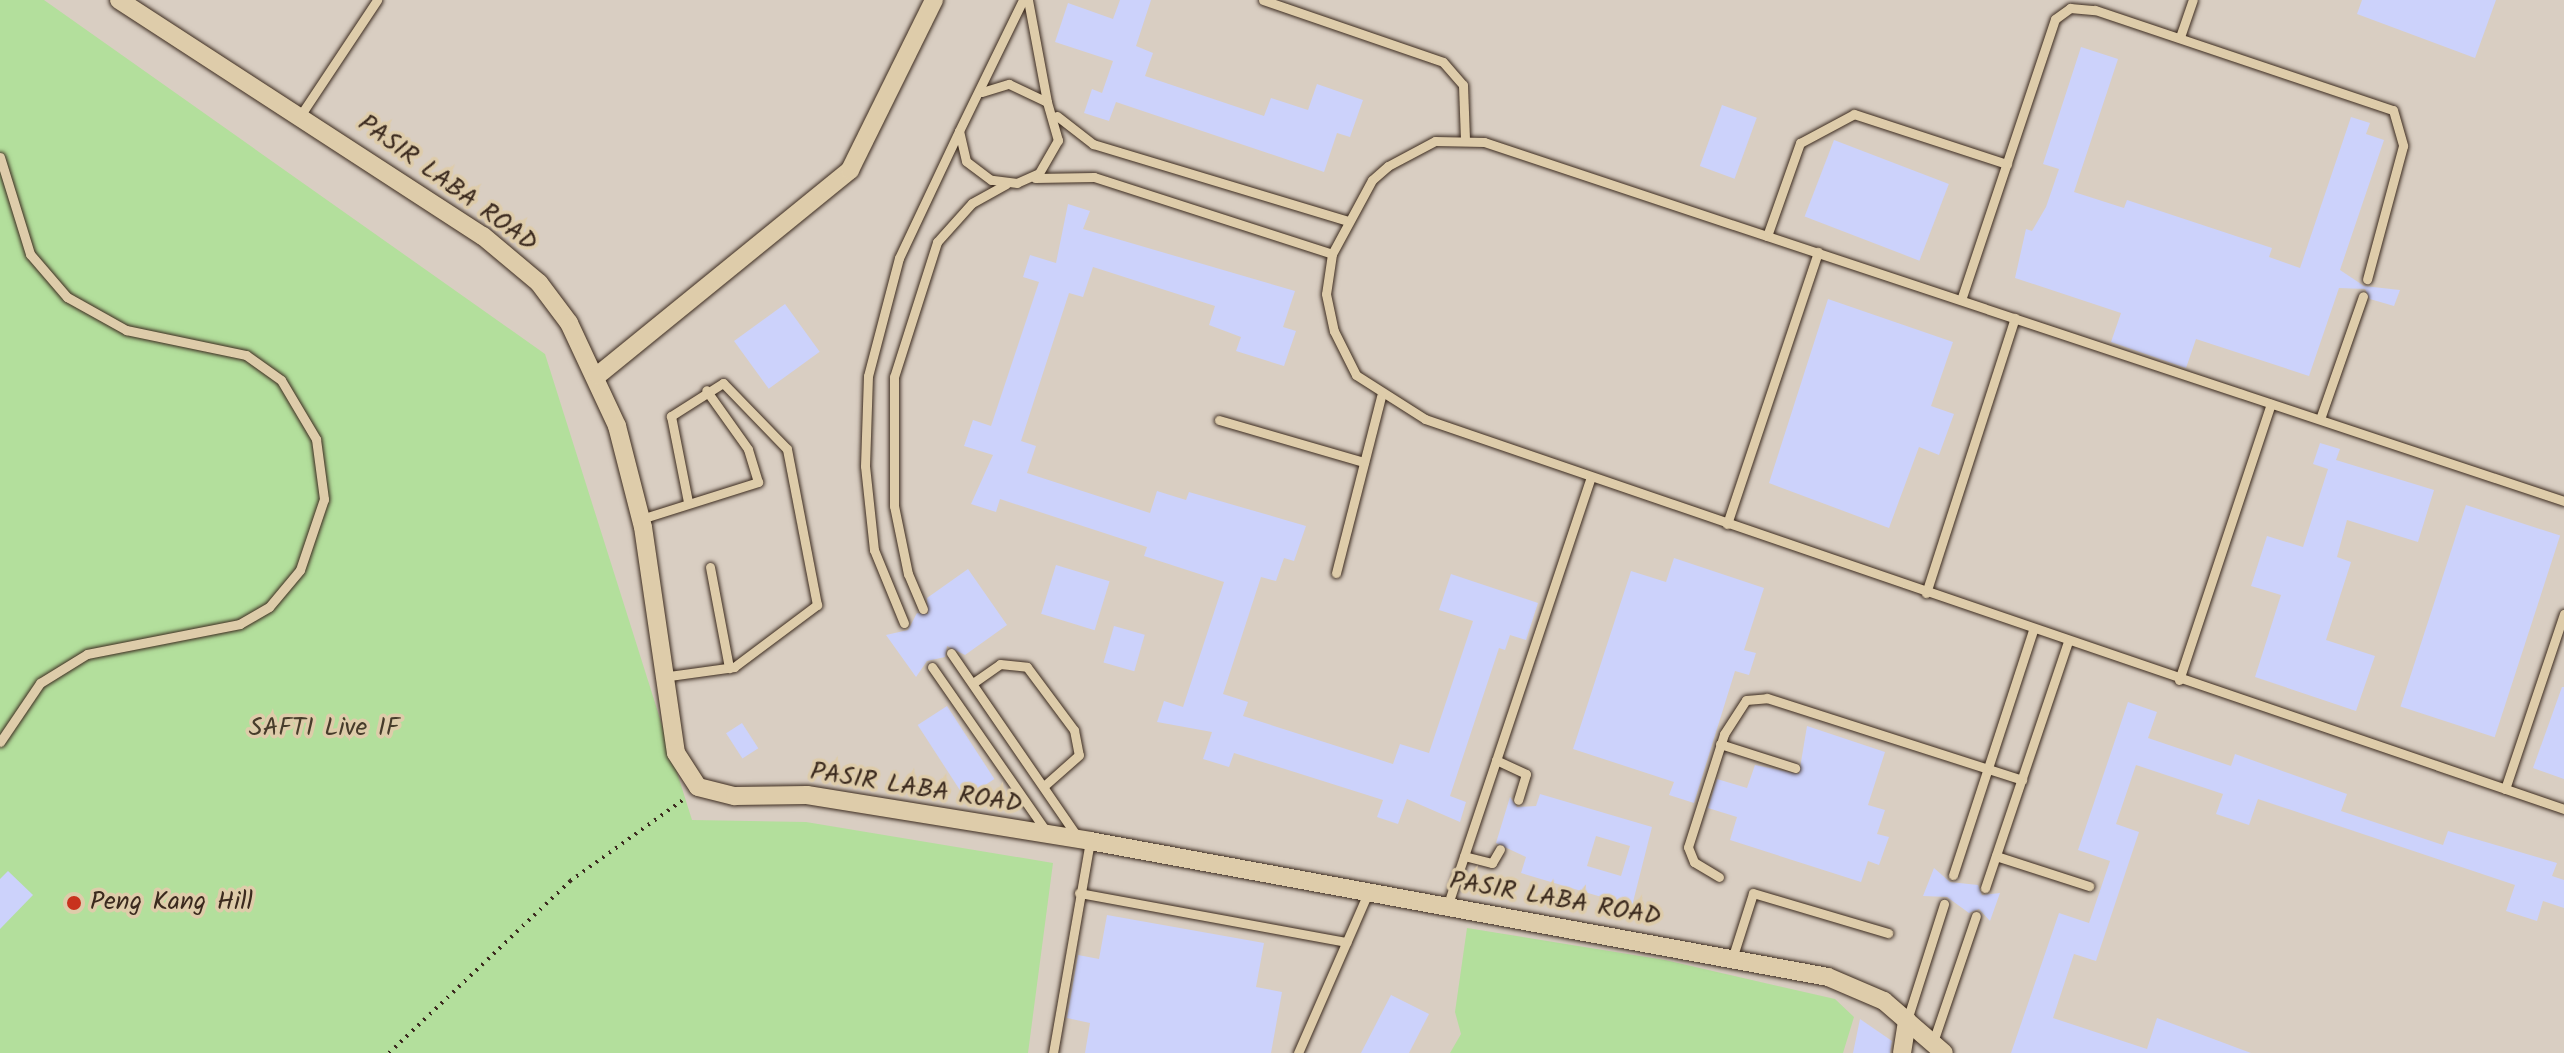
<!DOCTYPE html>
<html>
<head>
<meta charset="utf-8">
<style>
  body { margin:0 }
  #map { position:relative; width:2564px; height:1053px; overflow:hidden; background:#d9cec2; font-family:Kalam,sans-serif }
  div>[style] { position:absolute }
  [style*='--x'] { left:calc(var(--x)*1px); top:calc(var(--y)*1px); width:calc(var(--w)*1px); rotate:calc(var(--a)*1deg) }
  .green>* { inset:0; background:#b3df9c }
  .building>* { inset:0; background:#ccd2fb; transform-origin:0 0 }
  .path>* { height:4px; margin-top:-2px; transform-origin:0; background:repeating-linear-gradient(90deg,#3b2a1e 0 2px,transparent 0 8px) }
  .roads { filter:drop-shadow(0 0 2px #3b2a1e) drop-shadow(0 0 2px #3b2a1e) }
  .lane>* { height:9px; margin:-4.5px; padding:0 4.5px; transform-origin:4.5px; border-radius:4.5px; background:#deccaa }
  .street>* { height:18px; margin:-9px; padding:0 9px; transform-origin:9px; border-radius:9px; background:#deccaa }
  .dots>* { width:22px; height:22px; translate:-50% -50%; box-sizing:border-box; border:4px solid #deccaa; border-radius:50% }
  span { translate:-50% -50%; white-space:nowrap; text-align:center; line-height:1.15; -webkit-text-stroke:7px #deccaa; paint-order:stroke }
  .street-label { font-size:26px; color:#3b2a1e }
  .park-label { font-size:26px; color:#473c2b }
  .poi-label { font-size:26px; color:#3b2a1e }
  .left { translate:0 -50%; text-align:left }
</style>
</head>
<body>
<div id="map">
  <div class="green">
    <div style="clip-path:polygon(0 0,44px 0,545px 354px,692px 820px,806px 822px,1053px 863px,1028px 1053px,0 1053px)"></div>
    <div style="clip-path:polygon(1467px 928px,1665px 960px,1835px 999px,1854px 1017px,1843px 1053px,1450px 1053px,1461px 1034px,1455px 1012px)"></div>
  </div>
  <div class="building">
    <div style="clip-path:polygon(1120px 0,1151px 0,1136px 46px,1153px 53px,1145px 76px,1264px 116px,1271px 98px,1308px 110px,1317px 84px,1363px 100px,1350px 137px,1337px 133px,1324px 172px,1116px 102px,1109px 121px,1084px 113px,1092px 89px,1102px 93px,1113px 61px,1055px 42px,1068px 3px,1113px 19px)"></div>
    <div style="clip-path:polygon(2362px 0,2496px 0,2475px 58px,2357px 14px)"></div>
    <div style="clip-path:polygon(2081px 47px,2118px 59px,2074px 192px,2124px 208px,2127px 200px,2272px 248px,2269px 257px,2300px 268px,2351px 117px,2370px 123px,2366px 134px,2384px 140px,2340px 270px,2364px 286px,2400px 290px,2394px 306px,2370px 299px,2365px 289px,2339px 288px,2309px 376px,2196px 339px,2186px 368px,2111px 342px,2121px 313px,2015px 278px,2026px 229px,2032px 231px,2046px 207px,2059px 169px,2043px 164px)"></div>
    <div style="left:1722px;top:105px;width:37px;height:65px;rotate:20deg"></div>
    <div style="left:1834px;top:140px;width:123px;height:82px;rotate:21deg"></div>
    <div style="clip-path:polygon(1068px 204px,1090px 211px,1083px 229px,1295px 291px,1283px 327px,1296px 331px,1284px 366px,1236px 351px,1241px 337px,1209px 325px,1215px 306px,1093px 267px,1083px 297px,1069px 293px,1021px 441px,1036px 446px,1027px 473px,1150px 513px,1157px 491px,1186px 500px,1189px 492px,1306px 526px,1294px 561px,1284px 558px,1276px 581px,1261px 577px,1223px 694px,1248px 702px,1243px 716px,1393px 764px,1400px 744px,1429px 753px,1473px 621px,1439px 610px,1451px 574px,1538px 603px,1526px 640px,1510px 635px,1505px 650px,1499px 648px,1450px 796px,1466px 802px,1460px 822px,1407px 799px,1398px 824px,1377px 817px,1383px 800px,1234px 753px,1229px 767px,1203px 759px,1212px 732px,1157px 722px,1164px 701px,1183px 707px,1224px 582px,1144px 556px,1147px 547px,1000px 499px,996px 512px,971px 504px,993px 455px,964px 446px,973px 420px,991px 426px,1039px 282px,1023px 277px,1030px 255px,1056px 263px)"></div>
    <div style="clip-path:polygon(1828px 299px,1953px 342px,1931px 406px,1954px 414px,1939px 455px,1919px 447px,1889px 528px,1769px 483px)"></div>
    <div style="left:785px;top:304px;width:59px;height:63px;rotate:54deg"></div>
    <div style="clip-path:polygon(2320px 443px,2340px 449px,2336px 460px,2434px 490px,2418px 542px,2347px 520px,2337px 557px,2351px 562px,2326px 640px,2375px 656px,2356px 711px,2255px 677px,2281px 595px,2251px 586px,2267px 536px,2303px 547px,2328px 469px,2313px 464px)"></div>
    <div style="left:2466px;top:505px;width:99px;height:212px;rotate:18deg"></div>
    <div style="clip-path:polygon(1674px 558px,1764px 588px,1744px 650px,1756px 653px,1749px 675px,1735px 671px,1694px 803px,1669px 795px,1674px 782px,1573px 749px,1631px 571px,1666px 582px)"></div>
    <div style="left:1056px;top:565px;width:56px;height:51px;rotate:17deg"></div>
    <div style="clip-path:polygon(968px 569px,1007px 625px,965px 655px,947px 646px,945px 657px,927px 661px,916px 677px,886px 635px,908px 630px,917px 613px,928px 614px,927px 598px)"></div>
    <div style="left:1114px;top:626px;width:32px;height:38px;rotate:16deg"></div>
    <div style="clip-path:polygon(2562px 687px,2564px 687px,2564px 779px,2533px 768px)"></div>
    <div style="clip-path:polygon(2128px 702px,2157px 712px,2148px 738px,2231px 766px,2235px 754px,2347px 794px,2341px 811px,2443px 845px,2448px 831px,2557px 863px,2552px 876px,2564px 880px,2564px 908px,2543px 901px,2537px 921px,2506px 911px,2515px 885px,2258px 799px,2249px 825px,2216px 814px,2223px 794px,2136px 765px,2116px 824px,2139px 832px,2096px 961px,2074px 954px,2053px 1018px,2147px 1049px,2157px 1018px,2251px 1053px,2011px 1053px,2059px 913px,2089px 923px,2110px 861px,2078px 850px)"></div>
    <div style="left:947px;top:706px;width:87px;height:35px;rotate:57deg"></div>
    <div style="left:742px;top:723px;width:30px;height:19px;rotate:57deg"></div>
    <div style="clip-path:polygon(1807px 726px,1885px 752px,1868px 805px,1885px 810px,1877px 834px,1889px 837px,1879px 865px,1868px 861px,1861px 882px,1730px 840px,1737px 817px,1708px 808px,1717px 779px,1747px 788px,1755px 765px,1799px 774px)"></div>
    <div style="clip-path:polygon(evenodd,1540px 794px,1652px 827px,1632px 906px,1521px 873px,1526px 857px,1496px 843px,1510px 797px,1517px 807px,1536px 806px,1540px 794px,1596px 836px,1630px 846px,1621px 876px,1587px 866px,1596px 836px)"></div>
    <div style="clip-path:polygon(1934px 868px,1950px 882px,1978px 885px,1982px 895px,2000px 893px,1990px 921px,1979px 909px,1969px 913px,1947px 897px,1923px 896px)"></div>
    <div style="clip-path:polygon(8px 871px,33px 895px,0 929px,0 879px)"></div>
    <div style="clip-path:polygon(1107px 915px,1264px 943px,1256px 987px,1282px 992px,1271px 1053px,1085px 1053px,1090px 1023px,1067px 1018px,1078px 955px,1099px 959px)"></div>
    <div style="clip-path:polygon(1391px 995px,1429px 1014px,1409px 1053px,1361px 1053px)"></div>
    <div style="clip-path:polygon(1860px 1019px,1892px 1041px,1890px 1053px,1853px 1053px)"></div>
  </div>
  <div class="path">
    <div style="--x:389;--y:1053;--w:250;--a:-43.5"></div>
    <div style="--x:570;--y:881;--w:140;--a:-35.7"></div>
  </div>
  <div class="roads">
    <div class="lane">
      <div style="--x:1028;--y:0;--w:104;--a:79.4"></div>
      <div style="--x:1263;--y:0;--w:190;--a:19"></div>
      <div style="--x:1443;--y:62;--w:30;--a:49"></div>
      <div style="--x:1463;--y:85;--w:55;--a:87.9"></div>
      <div style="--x:2180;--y:37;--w:39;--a:-71"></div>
      <div style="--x:982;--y:92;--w:28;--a:-17"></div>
      <div style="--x:1009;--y:84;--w:42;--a:25.3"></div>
      <div style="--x:1047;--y:102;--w:40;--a:74"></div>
      <div style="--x:1058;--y:140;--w:38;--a:120"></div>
      <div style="--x:1039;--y:173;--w:24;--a:156"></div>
      <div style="--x:1017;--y:183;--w:26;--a:-173"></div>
      <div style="--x:991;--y:180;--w:31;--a:-143"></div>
      <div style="--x:966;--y:161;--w:31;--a:-103"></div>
      <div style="--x:959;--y:131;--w:146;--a:-64"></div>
      <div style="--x:302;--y:113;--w:136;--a:-56.4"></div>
      <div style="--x:1057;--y:116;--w:46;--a:37.9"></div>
      <div style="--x:1093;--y:144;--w:266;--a:16.8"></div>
      <div style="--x:0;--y:157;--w:102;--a:72.8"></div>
      <div style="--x:30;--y:254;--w:57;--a:49.3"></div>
      <div style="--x:67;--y:297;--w:68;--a:29.2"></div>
      <div style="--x:126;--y:330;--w:123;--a:11.8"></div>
      <div style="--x:246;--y:355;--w:43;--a:35.5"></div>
      <div style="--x:281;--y:380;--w:69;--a:59.3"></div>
      <div style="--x:316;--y:439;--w:61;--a:82.4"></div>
      <div style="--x:324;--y:499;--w:75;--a:108.7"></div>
      <div style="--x:300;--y:570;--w:48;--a:130"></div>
      <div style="--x:269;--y:607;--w:34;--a:150"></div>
      <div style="--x:240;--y:624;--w:156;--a:168.9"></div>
      <div style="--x:87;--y:654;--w:55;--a:148.3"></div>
      <div style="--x:40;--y:683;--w:71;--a:124.1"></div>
      <div style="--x:1035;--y:178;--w:59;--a:-1"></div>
      <div style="--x:1094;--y:177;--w:250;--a:17.9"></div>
      <div style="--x:1767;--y:236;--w:99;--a:-70.5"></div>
      <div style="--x:1800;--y:143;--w:61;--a:-28.2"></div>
      <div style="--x:1854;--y:114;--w:161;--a:18.1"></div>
      <div style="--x:1961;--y:300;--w:296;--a:-71.5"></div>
      <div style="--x:2055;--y:19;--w:19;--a:-36"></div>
      <div style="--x:2070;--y:8;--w:25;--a:5"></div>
      <div style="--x:2095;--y:10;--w:314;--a:18.6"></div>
      <div style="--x:2393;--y:110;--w:37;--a:74"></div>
      <div style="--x:2403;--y:146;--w:138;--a:105.1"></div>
      <div style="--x:2320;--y:419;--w:130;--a:-70.7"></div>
      <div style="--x:1219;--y:420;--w:151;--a:16.2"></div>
      <div style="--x:2564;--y:501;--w:1138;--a:-161.61"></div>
      <div style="--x:1484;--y:142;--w:49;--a:-178.8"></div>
      <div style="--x:1435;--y:141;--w:53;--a:152"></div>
      <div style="--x:1388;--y:166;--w:21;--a:139"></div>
      <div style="--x:1372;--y:180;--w:84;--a:118.4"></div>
      <div style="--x:1332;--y:254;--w:40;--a:98.5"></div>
      <div style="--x:1326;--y:294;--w:38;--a:78"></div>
      <div style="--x:1334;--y:331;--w:49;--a:63.4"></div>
      <div style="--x:1356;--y:375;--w:82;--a:32.5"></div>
      <div style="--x:1425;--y:419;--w:1204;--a:18.9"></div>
      <div style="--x:641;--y:519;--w:123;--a:-17.5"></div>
      <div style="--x:758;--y:482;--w:34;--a:-107"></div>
      <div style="--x:748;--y:449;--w:72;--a:-125.4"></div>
      <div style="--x:1727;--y:524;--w:287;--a:-71.5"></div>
      <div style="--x:710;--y:567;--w:103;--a:79.3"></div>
      <div style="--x:1336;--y:573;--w:182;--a:-75.7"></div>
      <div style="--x:1926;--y:593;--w:289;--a:-72.1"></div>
      <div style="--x:923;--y:609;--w:38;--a:-113"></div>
      <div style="--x:908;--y:574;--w:69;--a:-101.6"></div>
      <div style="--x:894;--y:506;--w:129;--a:-90"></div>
      <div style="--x:894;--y:377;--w:142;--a:-72.3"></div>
      <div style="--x:937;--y:242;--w:52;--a:-48.1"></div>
      <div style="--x:972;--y:203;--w:39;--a:-29"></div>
      <div style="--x:904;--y:623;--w:79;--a:-112.3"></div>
      <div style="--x:874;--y:550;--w:84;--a:-96.1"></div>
      <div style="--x:865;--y:466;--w:90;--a:-88.1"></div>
      <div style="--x:868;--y:376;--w:122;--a:-75.3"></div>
      <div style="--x:899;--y:258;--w:140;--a:-64.7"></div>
      <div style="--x:951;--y:653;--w:224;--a:55.5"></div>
      <div style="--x:932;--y:667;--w:200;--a:55.2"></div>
      <div style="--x:662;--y:677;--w:73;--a:-7.9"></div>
      <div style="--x:734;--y:667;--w:104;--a:-36.8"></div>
      <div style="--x:817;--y:605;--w:159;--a:-100.9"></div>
      <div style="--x:787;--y:449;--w:92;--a:-134.1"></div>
      <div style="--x:723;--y:383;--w:62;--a:147.6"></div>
      <div style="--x:671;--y:416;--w:88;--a:78.8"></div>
      <div style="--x:2179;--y:680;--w:291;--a:-71.6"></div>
      <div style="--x:973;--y:683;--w:33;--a:-35"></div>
      <div style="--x:1000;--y:664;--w:27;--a:6"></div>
      <div style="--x:1027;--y:667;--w:79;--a:53.3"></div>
      <div style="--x:1074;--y:730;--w:25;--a:79"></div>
      <div style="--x:1079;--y:755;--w:45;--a:138.6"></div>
      <div style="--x:1720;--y:744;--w:79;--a:17.7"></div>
      <div style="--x:1496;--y:760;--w:33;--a:25"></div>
      <div style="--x:1526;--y:774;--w:27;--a:107"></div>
      <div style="--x:2505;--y:789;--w:185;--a:-71.4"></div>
      <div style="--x:1464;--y:856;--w:29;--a:14"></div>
      <div style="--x:1492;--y:863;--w:16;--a:-60"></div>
      <div style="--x:1996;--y:856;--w:98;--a:17.9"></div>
      <div style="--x:1953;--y:875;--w:258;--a:-71.9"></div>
      <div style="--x:1719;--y:877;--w:29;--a:-149"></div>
      <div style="--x:1694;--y:862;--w:16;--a:-112"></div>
      <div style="--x:1688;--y:847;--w:119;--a:-72.3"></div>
      <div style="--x:1724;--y:734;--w:40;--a:-57.1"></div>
      <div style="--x:1746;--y:700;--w:21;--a:-5"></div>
      <div style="--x:1767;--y:698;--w:268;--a:17.8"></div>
      <div style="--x:1985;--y:888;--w:260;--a:-71.4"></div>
      <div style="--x:1079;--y:893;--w:272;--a:10.4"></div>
      <div style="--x:1447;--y:907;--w:453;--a:-71.5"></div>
      <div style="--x:1732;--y:959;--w:69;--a:-72.3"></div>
      <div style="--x:1753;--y:893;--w:141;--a:16.5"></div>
      <div style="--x:1907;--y:1020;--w:122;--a:-72.3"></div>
      <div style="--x:1933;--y:1042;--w:133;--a:-71.2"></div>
      <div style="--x:1053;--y:1053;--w:215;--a:-80.1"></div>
      <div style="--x:1298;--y:1053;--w:175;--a:-66.4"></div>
    </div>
    <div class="street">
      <div style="--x:119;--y:0;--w:434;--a:33"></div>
      <div style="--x:483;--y:236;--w:73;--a:40"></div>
      <div style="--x:539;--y:283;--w:50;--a:53.1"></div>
      <div style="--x:569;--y:323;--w:114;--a:65"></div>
      <div style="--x:617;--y:426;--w:104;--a:75.6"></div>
      <div style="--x:643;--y:527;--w:228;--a:81.7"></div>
      <div style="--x:676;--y:753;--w:40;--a:57.1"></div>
      <div style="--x:698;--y:787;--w:38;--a:14"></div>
      <div style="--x:735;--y:796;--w:72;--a:-0.8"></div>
      <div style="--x:807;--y:795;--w:287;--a:9.2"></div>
      <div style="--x:1090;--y:841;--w:750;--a:10.44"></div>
      <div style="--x:1828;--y:977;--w:61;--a:23.2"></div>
      <div style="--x:1884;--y:1001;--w:79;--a:40.9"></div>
      <div style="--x:598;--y:375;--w:325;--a:-39.1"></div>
      <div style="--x:850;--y:170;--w:190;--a:-63.7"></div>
      <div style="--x:1902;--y:1053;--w:33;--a:-81"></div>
    </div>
  </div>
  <div class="dots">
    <div style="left:74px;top:903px;background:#c8321e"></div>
  </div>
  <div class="street-label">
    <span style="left:447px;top:184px;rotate:36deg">PASIR LABA ROAD</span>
    <span style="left:916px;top:789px;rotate:9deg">PASIR LABA ROAD</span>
    <span style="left:1555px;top:900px;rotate:10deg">PASIR LABA ROAD</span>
  </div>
  <div class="park-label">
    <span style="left:324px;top:729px">SAFTI Live IF</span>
  </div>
  <div class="poi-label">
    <span class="left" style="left:90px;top:903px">Peng Kang Hill</span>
  </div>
</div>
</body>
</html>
